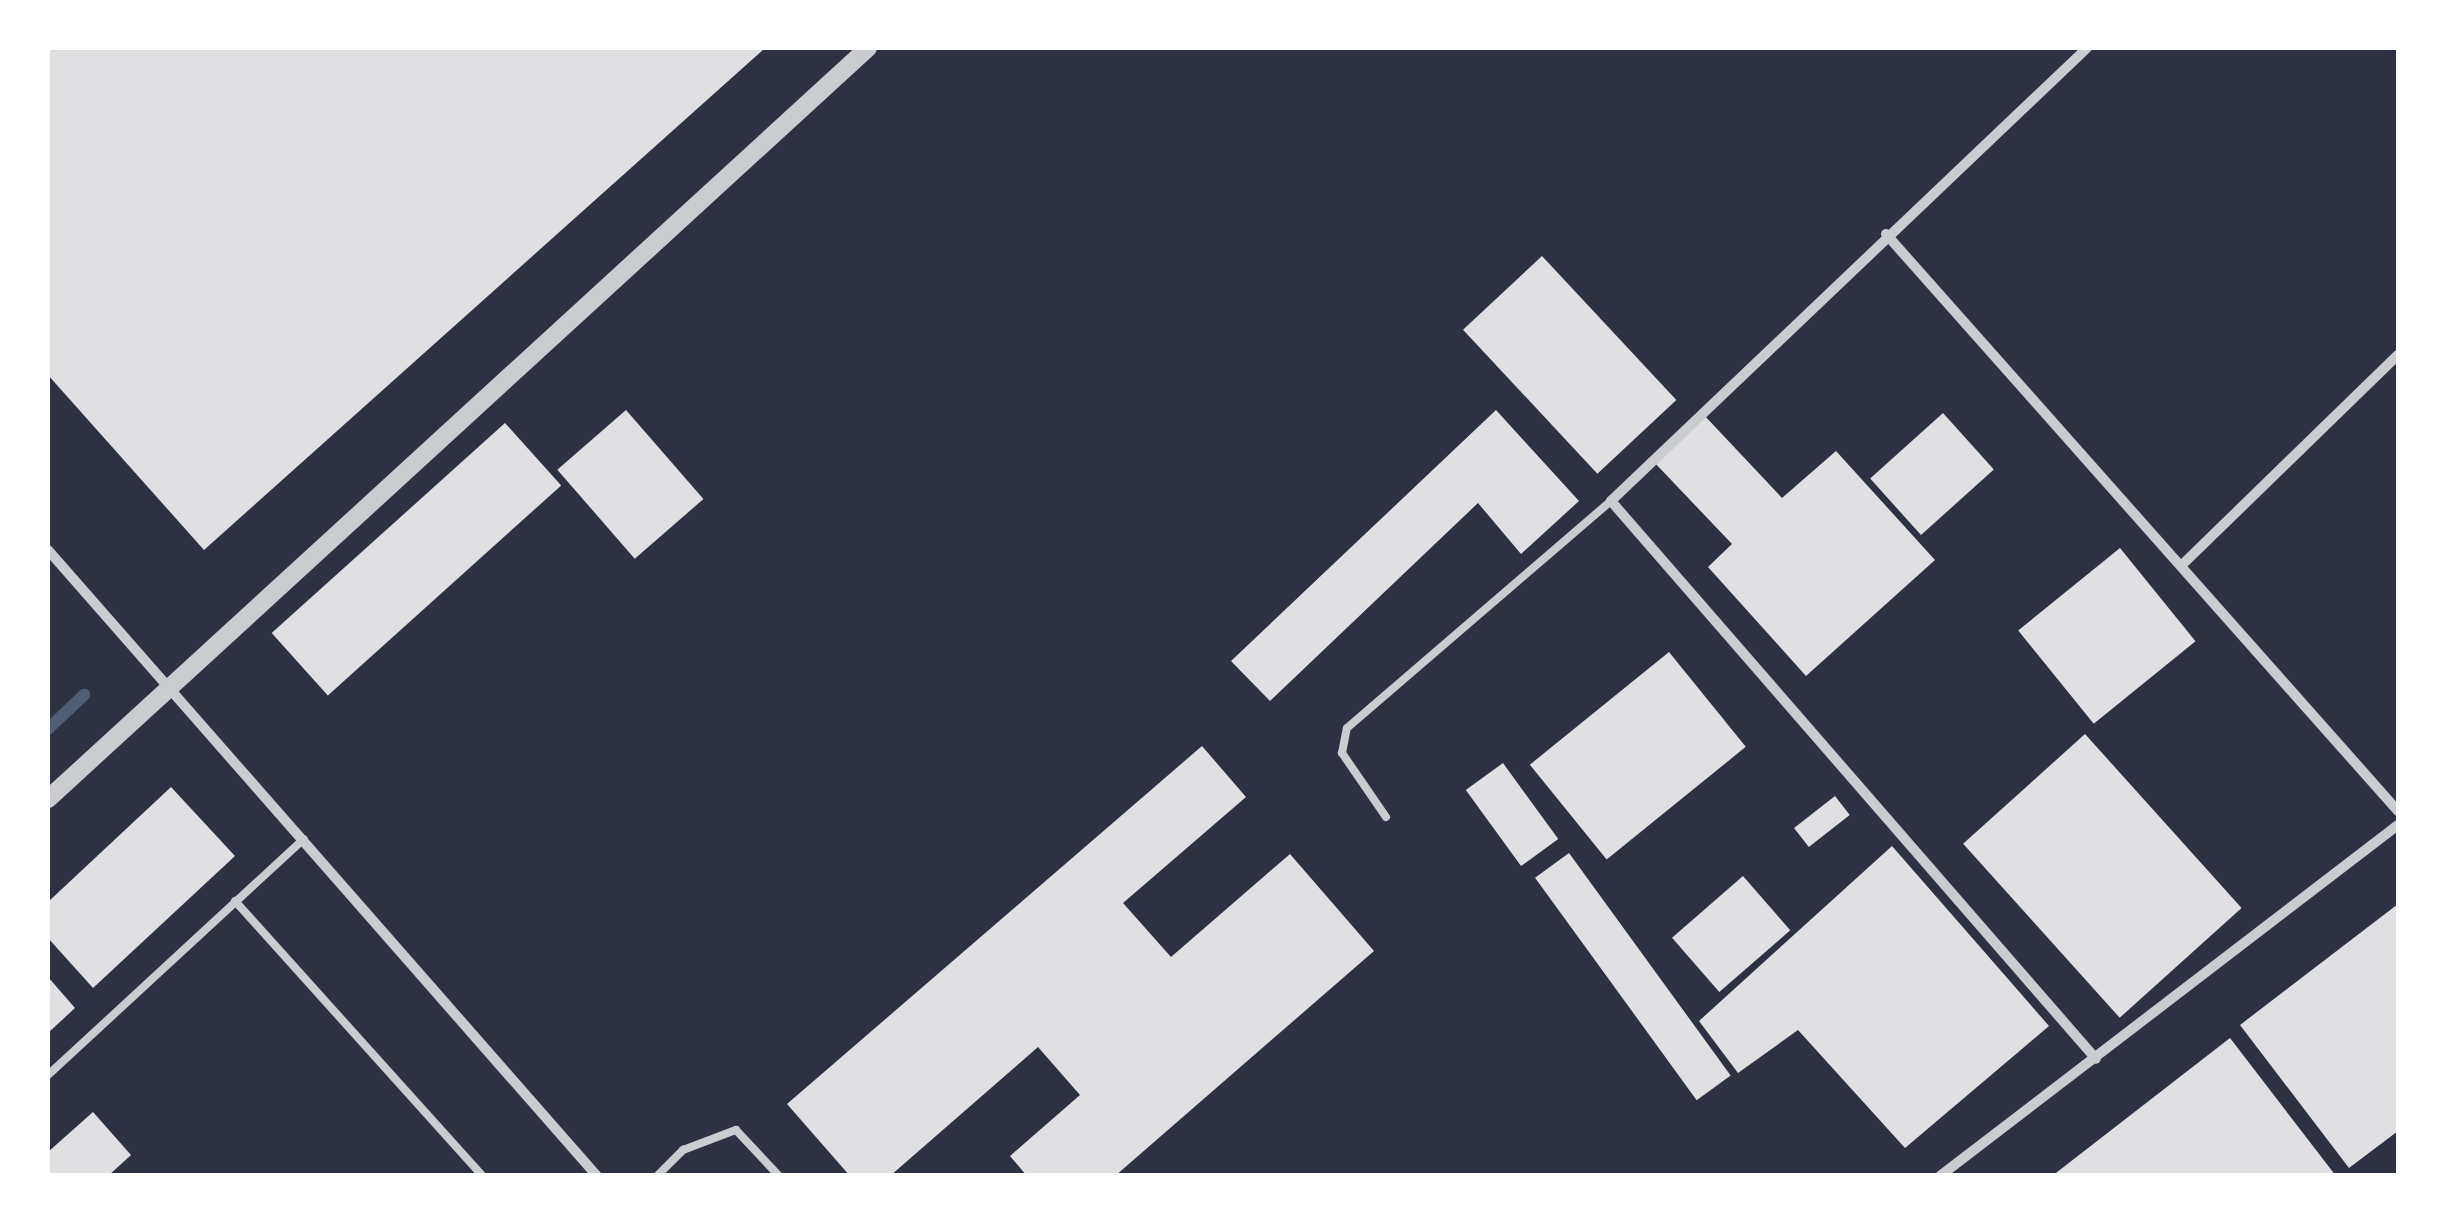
<!DOCTYPE html>
<html>
<head>
<meta charset="utf-8">
<style>
  body { margin:0 }
  #map { position:relative; width:2446px; height:1223px; overflow:hidden; background:#2d3142; font-family:Lato,sans-serif }
  div>[style] { position:absolute }
  [style*='--x'] { left:calc(var(--x)*1px); top:calc(var(--y)*1px); width:calc(var(--w)*1px); rotate:calc(var(--a)*1deg) }
  .stream>* { height:12px; margin:-6px; padding:0 6px; transform-origin:6px; border-radius:6px; background:#4f5d75 }
  .building>* { inset:0; background:#e0e0e3; transform-origin:0 0 }
  .service>* { height:8px; margin:-4px; padding:0 4px; transform-origin:4px; border-radius:4px; background:#caccd0 }
  .minor>* { height:10px; margin:-5px; padding:0 5px; transform-origin:5px; border-radius:5px; background:#caccd0 }
  .tertiary>* { height:18px; margin:-9px; padding:0 9px; transform-origin:9px; border-radius:9px; background:#caccd0 }
  span { translate:-50% -50%; white-space:nowrap; text-align:center; line-height:1.15; -webkit-text-stroke:10px #fff; paint-order:stroke }
  .frame { position:absolute; inset:0; border:50px solid #fff; pointer-events:none }
</style>
</head>
<body>
<div id="map">
  <div class="stream">
    <div style="--x:48;--y:729;--w:50;--a:-43.4"></div>
  </div>
  <div class="building">
    <div style="clip-path:polygon(48px 48px,765px 48px,204px 550px,48px 375px)"></div>
    <div style="left:1542px;top:256px;width:197px;height:108px;rotate:47deg"></div>
    <div style="left:626px;top:410px;width:118px;height:91px;rotate:49deg"></div>
    <div style="clip-path:polygon(1496px 410px,1579px 501px,1521px 554px,1478px 503px,1270px 701px,1231px 661px)"></div>
    <div style="left:1943px;top:413px;width:76px;height:98px;rotate:48deg"></div>
    <div style="clip-path:polygon(1703px 414px,1782px 498px,1836px 451px,1935px 560px,1806px 676px,1708px 567px,1732px 544px,1653px 461px)"></div>
    <div style="left:505px;top:423px;width:84px;height:314px;rotate:48deg"></div>
    <div style="left:2120px;top:548px;width:120px;height:131px;rotate:51deg"></div>
    <div style="left:1669px;top:652px;width:122px;height:179px;rotate:51deg"></div>
    <div style="left:2085px;top:734px;width:234px;height:164px;rotate:48deg"></div>
    <div style="clip-path:polygon(1202px 746px,1246px 797px,1123px 903px,1171px 957px,1290px 854px,1374px 951px,1115px 1176px,1027px 1176px,1010px 1156px,1080px 1095px,1038px 1047px,890px 1176px,850px 1176px,787px 1104px)"></div>
    <div style="left:1503px;top:763px;width:94px;height:46px;rotate:54deg"></div>
    <div style="clip-path:polygon(171px 787px,235px 856px,93px 988px,48px 938px,48px 902px)"></div>
    <div style="left:1835px;top:796px;width:24px;height:52px;rotate:52deg"></div>
    <div style="clip-path:polygon(1892px 846px,2049px 1026px,1905px 1148px,1798px 1030px,1738px 1073px,1699px 1021px)"></div>
    <div style="left:1569px;top:853px;width:275px;height:42px;rotate:54deg"></div>
    <div style="left:1743px;top:876px;width:72px;height:94px;rotate:49deg"></div>
    <div style="clip-path:polygon(2398px 904px,2398px 1131px,2349px 1168px,2240px 1025px)"></div>
    <div style="clip-path:polygon(48px 977px,75px 1008px,48px 1033px)"></div>
    <div style="clip-path:polygon(2230px 1038px,2336px 1176px,2052px 1176px)"></div>
    <div style="clip-path:polygon(93px 1112px,131px 1155px,108px 1176px,48px 1176px,48px 1152px)"></div>
  </div>
  <div class="service">
    <div style="--x:1386;--y:817;--w:78;--a:-124.5"></div>
    <div style="--x:1342;--y:753;--w:25;--a:-79"></div>
    <div style="--x:1347;--y:728;--w:348;--a:-40.7"></div>
    <div style="--x:235;--y:901;--w:370;--a:48"></div>
    <div style="--x:48;--y:1075;--w:348;--a:-42.7"></div>
    <div style="--x:657;--y:1176;--w:37;--a:-45"></div>
    <div style="--x:683;--y:1150;--w:57;--a:-20.7"></div>
    <div style="--x:736;--y:1130;--w:63;--a:46.9"></div>
  </div>
  <div class="minor">
    <div style="--x:2087;--y:48;--w:657;--a:136.42"></div>
    <div style="--x:1611;--y:501;--w:739;--a:49"></div>
    <div style="--x:1886;--y:234;--w:771;--a:48.42"></div>
    <div style="--x:48;--y:550;--w:833;--a:48.75"></div>
    <div style="--x:2185;--y:562;--w:297;--a:-44.2"></div>
    <div style="--x:1940;--y:1176;--w:577;--a:-37.47"></div>
  </div>
  <div class="tertiary">
    <div style="--x:48;--y:799;--w:1112;--a:-42.49"></div>
  </div>
  <div class="frame"></div>
</div>
</body>
</html>
